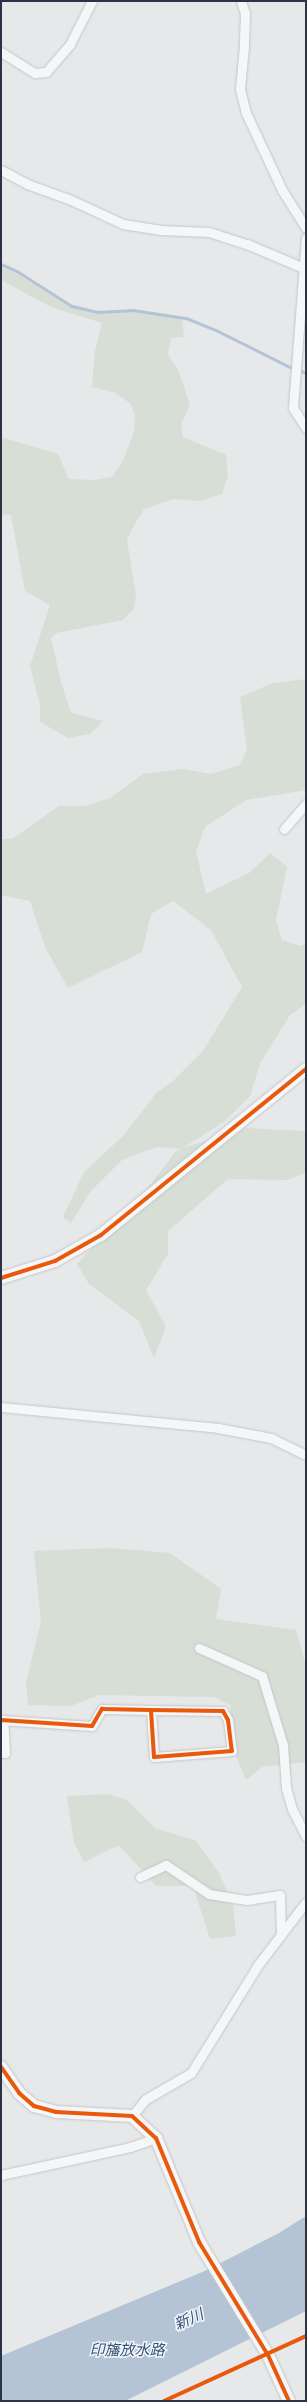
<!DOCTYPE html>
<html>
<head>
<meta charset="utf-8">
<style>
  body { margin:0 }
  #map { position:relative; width:307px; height:2402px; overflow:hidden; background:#e6e8ea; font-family:"DejaVu Sans","Noto Sans JP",sans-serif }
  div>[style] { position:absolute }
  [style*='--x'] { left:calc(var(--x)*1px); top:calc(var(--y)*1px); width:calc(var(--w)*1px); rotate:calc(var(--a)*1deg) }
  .green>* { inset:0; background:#d6ded6 }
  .water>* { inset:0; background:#b4c4d5 }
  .stream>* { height:2.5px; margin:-1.25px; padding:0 1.25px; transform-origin:1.25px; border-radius:1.25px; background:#b4c4d5 }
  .roads { filter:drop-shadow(0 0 1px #c4c6c8) drop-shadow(0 0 1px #c4c6c8) }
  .minor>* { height:9px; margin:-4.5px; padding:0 4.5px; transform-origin:4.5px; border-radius:4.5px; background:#f5f6f7 }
  .tertiary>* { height:12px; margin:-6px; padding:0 6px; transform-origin:6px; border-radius:6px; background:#f5f6f7 }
  .cycleway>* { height:4px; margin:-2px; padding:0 2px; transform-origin:2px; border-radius:2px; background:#e8590c }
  span { translate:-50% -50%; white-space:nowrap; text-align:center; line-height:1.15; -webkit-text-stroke:3px #f4f6f9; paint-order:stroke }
  .water-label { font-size:15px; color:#34527a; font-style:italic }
  .frame { position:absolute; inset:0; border:2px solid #2b3445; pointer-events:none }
</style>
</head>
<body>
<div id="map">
  <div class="green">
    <div style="clip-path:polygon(1px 267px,16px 273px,70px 307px,99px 314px,134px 311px,182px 319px,184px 337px,171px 338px,168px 354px,179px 372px,190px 405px,181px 424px,183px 437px,226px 455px,228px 476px,222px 494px,200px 501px,173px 499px,144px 509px,134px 525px,127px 540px,136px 596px,134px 608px,123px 620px,56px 633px,51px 638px,61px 682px,71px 713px,103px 721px,90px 734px,68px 738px,40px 722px,40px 705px,30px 666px,50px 605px,25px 591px,11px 515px,1px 514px,1px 437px,58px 454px,69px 479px,95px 480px,112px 477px,123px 461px,134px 432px,135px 415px,131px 404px,116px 393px,92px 387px,95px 351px,102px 323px,51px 307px,1px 280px)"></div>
    <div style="clip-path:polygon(306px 679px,306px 790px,246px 800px,205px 827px,196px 851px,206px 894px,249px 873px,270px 853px,287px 867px,276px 920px,282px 940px,300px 946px,306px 944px,306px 1004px,290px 1015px,260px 1064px,250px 1096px,225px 1121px,183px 1148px,246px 1128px,306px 1131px,306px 1172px,287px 1180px,228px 1179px,168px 1231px,168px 1254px,146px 1290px,166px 1327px,154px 1358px,139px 1321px,89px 1284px,77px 1264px,150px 1185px,176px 1151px,181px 1149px,156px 1147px,122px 1160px,90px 1192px,71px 1223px,63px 1217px,84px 1172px,124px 1135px,157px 1092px,171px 1083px,203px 1051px,242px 987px,211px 930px,173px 901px,151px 914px,142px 952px,68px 988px,45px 947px,30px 901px,1px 895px,1px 839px,12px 839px,59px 806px,85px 806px,110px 798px,143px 774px,183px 769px,211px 774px,240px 765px,247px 750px,240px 697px,273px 683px)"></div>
    <div style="clip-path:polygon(110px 1548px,170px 1553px,221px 1589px,216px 1619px,296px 1630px,306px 1666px,306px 1762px,262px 1767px,246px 1780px,236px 1756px,230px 1705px,214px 1697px,99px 1695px,71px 1706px,28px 1705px,26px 1683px,41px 1621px,34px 1551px)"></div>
    <div style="clip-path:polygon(108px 1794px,127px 1800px,155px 1828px,196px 1841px,219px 1873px,233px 1905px,236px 1936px,210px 1939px,193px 1886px,156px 1886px,119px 1845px,84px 1862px,74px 1843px,67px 1796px)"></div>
  </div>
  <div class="water">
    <div style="clip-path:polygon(306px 2216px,306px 2311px,125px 2401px,1px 2401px,1px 2356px,207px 2270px,279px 2233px)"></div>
  </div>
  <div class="stream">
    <div style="--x:1;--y:264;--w:17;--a:24"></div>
    <div style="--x:17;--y:271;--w:65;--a:32.5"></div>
    <div style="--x:72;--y:306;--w:26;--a:13"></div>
    <div style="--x:97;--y:312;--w:36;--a:-3"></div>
    <div style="--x:133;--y:310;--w:54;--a:8.6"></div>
    <div style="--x:186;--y:318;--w:32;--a:22"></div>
    <div style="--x:216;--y:330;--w:87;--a:26.6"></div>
    <div style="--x:299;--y:370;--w:8;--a:23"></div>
  </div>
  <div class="roads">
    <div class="minor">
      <div style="--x:241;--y:1;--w:13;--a:72"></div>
      <div style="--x:245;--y:13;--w:33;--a:92"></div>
      <div style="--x:244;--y:46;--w:43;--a:95.3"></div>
      <div style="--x:240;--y:89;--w:25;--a:76"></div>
      <div style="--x:246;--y:113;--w:85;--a:64.9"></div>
      <div style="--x:282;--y:190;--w:45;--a:57.7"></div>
      <div style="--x:1;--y:52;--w:40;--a:32"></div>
      <div style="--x:35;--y:73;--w:11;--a:-5"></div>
      <div style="--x:46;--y:72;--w:37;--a:-49"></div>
      <div style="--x:70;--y:44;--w:48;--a:-62.9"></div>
      <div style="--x:1;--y:170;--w:30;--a:28"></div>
      <div style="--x:27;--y:184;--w:47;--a:20"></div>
      <div style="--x:71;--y:200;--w:57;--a:24.8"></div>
      <div style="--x:123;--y:224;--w:37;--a:9"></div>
      <div style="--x:160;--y:230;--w:49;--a:2.3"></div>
      <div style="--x:209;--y:232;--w:40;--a:18"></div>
      <div style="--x:247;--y:244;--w:64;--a:23"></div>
      <div style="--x:306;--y:238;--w:170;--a:94.4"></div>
      <div style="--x:293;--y:408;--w:24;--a:57"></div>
      <div style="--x:284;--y:829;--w:33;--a:-49"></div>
      <div style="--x:1;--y:1407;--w:218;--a:5.5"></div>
      <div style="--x:218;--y:1428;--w:54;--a:10.7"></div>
      <div style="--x:271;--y:1438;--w:39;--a:26"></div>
      <div style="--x:199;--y:1648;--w:69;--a:24"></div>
      <div style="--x:262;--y:1676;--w:72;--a:73.1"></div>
      <div style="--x:283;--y:1745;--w:43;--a:86"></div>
      <div style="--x:286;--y:1788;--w:22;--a:74"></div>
      <div style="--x:292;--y:1809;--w:31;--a:63"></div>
      <div style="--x:1;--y:1720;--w:91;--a:3.8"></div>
      <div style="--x:92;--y:1726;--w:20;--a:-60"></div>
      <div style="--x:102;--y:1709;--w:49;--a:1.2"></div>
      <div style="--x:151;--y:1710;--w:72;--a:0.8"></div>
      <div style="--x:223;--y:1711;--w:10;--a:61"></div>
      <div style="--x:228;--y:1720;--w:31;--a:83"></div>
      <div style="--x:232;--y:1751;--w:78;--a:175.6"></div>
      <div style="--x:154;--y:1757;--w:47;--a:-93.7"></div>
      <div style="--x:1;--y:1753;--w:4;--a:0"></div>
      <div style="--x:5;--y:1753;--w:33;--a:-93"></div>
      <div style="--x:140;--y:1877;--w:29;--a:-25"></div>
      <div style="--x:166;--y:1865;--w:52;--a:34"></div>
      <div style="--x:209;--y:1894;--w:38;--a:9"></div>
      <div style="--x:247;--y:1900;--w:33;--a:-9"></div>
      <div style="--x:280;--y:1895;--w:40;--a:88.6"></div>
      <div style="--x:132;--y:2116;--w:22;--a:-51"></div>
      <div style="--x:146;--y:2099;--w:52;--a:-30"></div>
      <div style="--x:191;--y:2073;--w:127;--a:-58.2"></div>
      <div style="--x:258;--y:1965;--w:79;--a:-52.7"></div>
      <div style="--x:1;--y:2175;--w:132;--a:-12.2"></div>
      <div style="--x:130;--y:2147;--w:28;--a:-19"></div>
    </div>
    <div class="tertiary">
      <div style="--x:1;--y:1278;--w:57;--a:-17.5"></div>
      <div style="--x:55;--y:1261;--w:53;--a:-29.5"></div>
      <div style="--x:101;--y:1235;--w:264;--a:-39"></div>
      <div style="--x:1;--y:2067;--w:32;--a:55"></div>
      <div style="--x:19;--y:2093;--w:20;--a:41"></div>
      <div style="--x:34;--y:2106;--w:23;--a:15"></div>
      <div style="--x:56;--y:2112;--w:76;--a:3"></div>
      <div style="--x:132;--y:2116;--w:33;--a:43"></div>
      <div style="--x:156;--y:2138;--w:113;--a:67.5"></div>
      <div style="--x:199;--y:2242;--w:132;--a:58.6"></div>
      <div style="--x:268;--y:2355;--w:51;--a:65.5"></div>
    </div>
  </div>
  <div class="cycleway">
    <div style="--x:1;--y:1278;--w:57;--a:-17.5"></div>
    <div style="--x:55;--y:1261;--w:53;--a:-29.5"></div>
    <div style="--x:101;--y:1235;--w:264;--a:-39"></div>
    <div style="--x:1;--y:1720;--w:91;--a:3.8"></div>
    <div style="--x:92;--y:1726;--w:20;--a:-60"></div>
    <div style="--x:102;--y:1709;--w:49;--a:1.2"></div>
    <div style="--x:151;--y:1710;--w:72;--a:0.8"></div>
    <div style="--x:223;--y:1711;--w:10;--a:61"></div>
    <div style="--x:228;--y:1720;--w:31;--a:83"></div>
    <div style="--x:232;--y:1751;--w:78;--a:175.6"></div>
    <div style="--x:154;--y:1757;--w:47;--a:-93.7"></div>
    <div style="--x:1;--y:2067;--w:32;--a:55"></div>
    <div style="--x:19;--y:2093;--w:20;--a:41"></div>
    <div style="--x:34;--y:2106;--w:23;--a:15"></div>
    <div style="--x:56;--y:2112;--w:76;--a:3"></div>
    <div style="--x:132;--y:2116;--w:33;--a:43"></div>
    <div style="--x:156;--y:2138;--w:113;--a:67.5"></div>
    <div style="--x:199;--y:2242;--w:132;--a:58.6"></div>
    <div style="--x:268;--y:2355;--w:51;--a:65.5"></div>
    <div style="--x:164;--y:2401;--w:156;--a:-24.6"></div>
  </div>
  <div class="water-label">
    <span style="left:189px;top:2320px;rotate:-24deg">新川</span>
    <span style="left:127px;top:2351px">印旛放水路</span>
  </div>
  <div class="frame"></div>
</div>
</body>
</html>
